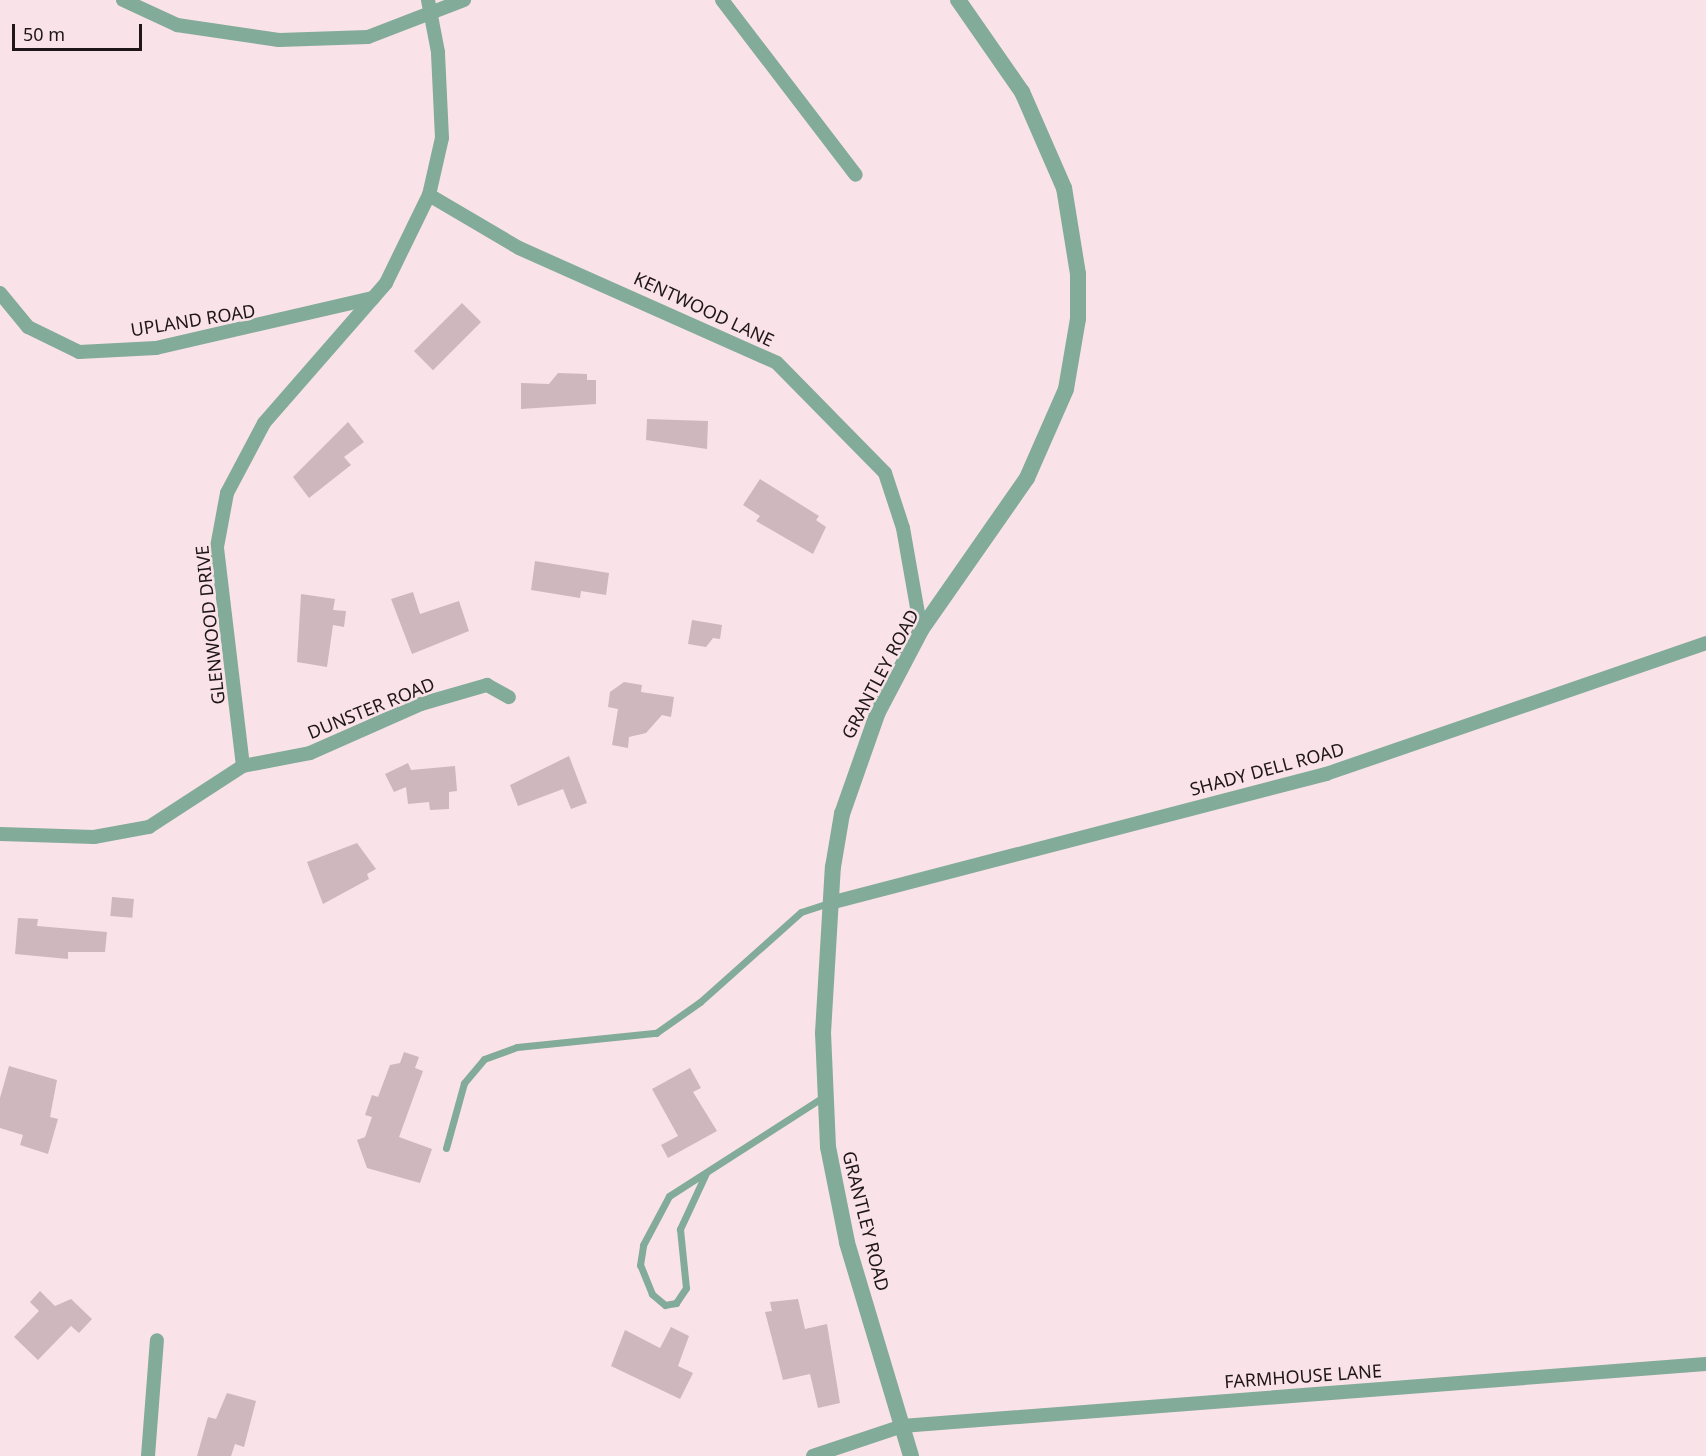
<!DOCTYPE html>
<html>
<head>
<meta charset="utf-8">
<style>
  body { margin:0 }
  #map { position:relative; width:1706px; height:1456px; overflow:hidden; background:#fae2e9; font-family:"Noto Sans",sans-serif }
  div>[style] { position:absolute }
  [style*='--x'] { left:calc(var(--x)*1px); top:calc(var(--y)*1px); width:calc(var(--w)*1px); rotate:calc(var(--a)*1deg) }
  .building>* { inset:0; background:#ceb7bd; transform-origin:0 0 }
  .service>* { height:7px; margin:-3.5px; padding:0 3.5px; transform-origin:3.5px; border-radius:3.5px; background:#82ab9a }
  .minor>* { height:14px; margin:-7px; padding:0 7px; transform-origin:7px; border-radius:7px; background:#82ab9a }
  .tertiary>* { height:16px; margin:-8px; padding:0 8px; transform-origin:8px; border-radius:8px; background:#82ab9a }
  span { translate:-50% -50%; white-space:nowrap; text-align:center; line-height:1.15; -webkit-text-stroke:5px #fae2e9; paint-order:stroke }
  .street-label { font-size:18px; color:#1e1618 }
  .scale { position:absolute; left:12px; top:24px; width:130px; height:27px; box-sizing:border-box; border:3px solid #1e1618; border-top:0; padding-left:8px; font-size:18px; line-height:21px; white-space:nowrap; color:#1e1618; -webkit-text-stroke:4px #fae2e9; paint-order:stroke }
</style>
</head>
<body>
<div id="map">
  <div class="building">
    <div style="left:462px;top:303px;width:27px;height:68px;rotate:45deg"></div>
    <div style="clip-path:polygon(558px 373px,587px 374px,587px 380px,596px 380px,596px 404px,521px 409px,521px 383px,549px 384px)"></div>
    <div style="clip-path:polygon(647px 419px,708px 421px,707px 449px,646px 440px)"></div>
    <div style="clip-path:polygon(348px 422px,364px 442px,344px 457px,351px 465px,309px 498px,293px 477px)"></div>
    <div style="clip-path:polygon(760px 479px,819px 516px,816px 520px,826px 527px,813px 554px,756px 521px,760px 516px,743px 505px)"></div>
    <div style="clip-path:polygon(535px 561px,609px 573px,606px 595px,581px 591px,580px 598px,531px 590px)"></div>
    <div style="clip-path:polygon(413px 592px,420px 614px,459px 601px,469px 631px,412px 654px,391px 599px)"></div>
    <div style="clip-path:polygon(301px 594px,335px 599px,333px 610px,346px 611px,344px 627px,333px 625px,327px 667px,297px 662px)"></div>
    <div style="clip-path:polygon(692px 620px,722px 625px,720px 639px,713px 638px,706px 647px,688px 644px)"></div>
    <div style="clip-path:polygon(624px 682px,642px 685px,641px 692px,674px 697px,671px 717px,662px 715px,646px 733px,629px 737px,628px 748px,612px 745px,618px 709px,608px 707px,610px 692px)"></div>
    <div style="clip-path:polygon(569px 756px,587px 803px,571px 809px,563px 789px,518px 806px,510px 785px)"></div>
    <div style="clip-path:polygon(408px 763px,411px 770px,455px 766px,457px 791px,449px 792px,449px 809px,430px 810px,429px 802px,408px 804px,406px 787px,394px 792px,385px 774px)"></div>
    <div style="clip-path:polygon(357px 843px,376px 869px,367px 874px,369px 879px,323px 904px,307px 862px)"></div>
    <div style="left:112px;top:897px;width:22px;height:19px;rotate:5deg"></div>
    <div style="clip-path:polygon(18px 918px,38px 919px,37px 926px,107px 932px,105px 952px,68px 952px,68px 959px,15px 954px)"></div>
    <div style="clip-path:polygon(404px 1052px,419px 1057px,415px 1068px,423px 1071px,399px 1137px,432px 1149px,420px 1183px,367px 1168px,357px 1140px,365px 1137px,372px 1117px,365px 1115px,372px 1095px,378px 1097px,390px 1065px,400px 1063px)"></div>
    <div style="clip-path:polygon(9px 1066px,57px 1080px,50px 1117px,58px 1119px,48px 1154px,20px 1145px,23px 1135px,0 1128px,0 1098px)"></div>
    <div style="clip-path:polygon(690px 1068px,701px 1088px,693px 1092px,717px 1131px,668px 1158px,661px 1145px,678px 1136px,652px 1089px)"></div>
    <div style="clip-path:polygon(40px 1291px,55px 1306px,71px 1299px,92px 1319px,79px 1333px,71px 1326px,38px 1360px,14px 1337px,39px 1311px,30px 1302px)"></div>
    <div style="clip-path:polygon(798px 1299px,805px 1329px,827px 1324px,840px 1403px,818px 1408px,810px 1374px,783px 1380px,765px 1312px,772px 1311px,770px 1302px)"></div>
    <div style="clip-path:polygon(671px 1327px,689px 1336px,678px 1366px,693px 1373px,680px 1399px,611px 1366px,625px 1330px,660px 1348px)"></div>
    <div style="clip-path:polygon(227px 1393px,256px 1401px,244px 1447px,235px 1444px,231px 1456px,197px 1456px,208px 1417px,216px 1419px)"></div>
  </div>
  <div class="service">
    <div style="--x:446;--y:1148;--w:67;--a:-74.5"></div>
    <div style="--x:464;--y:1083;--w:31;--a:-50"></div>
    <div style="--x:484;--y:1059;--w:35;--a:-20"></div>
    <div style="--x:517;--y:1047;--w:140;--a:-5.8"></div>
    <div style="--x:656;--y:1033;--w:54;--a:-35.2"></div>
    <div style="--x:700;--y:1002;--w:135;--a:-41.7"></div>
    <div style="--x:801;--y:912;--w:29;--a:-18"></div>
    <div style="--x:706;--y:1173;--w:62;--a:114.9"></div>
    <div style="--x:680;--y:1229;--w:59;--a:84.2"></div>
    <div style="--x:686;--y:1288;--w:18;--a:124"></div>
    <div style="--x:676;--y:1303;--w:11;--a:170"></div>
    <div style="--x:665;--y:1305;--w:17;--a:-140"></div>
    <div style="--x:652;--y:1294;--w:31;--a:-112"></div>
    <div style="--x:640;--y:1265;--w:20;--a:-81"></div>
    <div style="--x:643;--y:1245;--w:55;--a:-62"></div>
    <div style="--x:669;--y:1196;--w:183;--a:-32.7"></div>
  </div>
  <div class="minor">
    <div style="--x:123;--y:0;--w:60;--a:24.8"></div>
    <div style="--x:177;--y:25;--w:103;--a:8.4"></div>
    <div style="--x:279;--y:40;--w:89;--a:-1.9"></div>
    <div style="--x:368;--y:37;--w:103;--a:-21.1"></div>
    <div style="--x:722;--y:0;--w:220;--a:52.6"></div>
    <div style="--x:429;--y:195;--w:104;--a:30.5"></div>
    <div style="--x:519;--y:248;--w:282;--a:24"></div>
    <div style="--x:777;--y:363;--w:154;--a:45.5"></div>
    <div style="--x:885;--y:473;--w:58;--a:71.9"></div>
    <div style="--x:903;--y:528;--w:104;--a:80"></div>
    <div style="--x:0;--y:293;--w:44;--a:50.5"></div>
    <div style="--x:28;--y:327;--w:57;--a:26.1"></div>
    <div style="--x:79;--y:352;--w:77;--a:-3"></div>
    <div style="--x:156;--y:348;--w:223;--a:-13"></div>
    <div style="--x:243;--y:766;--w:221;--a:-96.8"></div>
    <div style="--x:217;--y:547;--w:55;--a:-79.5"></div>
    <div style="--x:227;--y:493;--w:79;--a:-62.1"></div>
    <div style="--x:264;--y:423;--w:186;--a:-48.9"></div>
    <div style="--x:386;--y:283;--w:98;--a:-64"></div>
    <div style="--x:429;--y:195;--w:58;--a:-77.2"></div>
    <div style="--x:442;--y:138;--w:86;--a:-92.7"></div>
    <div style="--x:438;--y:52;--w:53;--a:-100.9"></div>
    <div style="--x:0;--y:834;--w:94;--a:1.8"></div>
    <div style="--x:94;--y:837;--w:56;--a:-10.3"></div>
    <div style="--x:149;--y:827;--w:112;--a:-33"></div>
    <div style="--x:243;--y:766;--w:68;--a:-11"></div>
    <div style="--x:310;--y:753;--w:121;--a:-23.8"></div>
    <div style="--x:421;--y:704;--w:69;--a:-16.1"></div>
    <div style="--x:487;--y:685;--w:25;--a:29"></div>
    <div style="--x:830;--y:903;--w:513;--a:-14.58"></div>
    <div style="--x:1326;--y:774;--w:402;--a:-19"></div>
    <div style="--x:148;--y:1456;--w:116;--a:-85.6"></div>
    <div style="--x:813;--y:1456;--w:94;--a:-18.6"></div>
    <div style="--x:902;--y:1426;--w:806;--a:-4.41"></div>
  </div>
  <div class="tertiary">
    <div style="--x:911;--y:1456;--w:223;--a:-106.7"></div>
    <div style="--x:847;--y:1242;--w:97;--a:-101.3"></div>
    <div style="--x:828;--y:1147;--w:114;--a:-92.5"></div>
    <div style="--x:823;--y:1033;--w:166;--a:-86.6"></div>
    <div style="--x:833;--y:867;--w:54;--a:-80.4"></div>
    <div style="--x:842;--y:814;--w:108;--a:-70.6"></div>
    <div style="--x:878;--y:712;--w:93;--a:-62.3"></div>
    <div style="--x:921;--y:630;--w:185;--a:-55.1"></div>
    <div style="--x:1027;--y:478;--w:97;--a:-66.3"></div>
    <div style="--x:1066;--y:389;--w:71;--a:-80.3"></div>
    <div style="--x:1078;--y:319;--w:45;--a:-90"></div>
    <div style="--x:1078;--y:274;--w:87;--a:-99.2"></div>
    <div style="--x:1064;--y:188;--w:105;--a:-113.6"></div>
    <div style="--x:1022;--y:92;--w:112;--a:-124.8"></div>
  </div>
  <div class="street-label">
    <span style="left:704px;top:309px;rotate:25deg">KENTWOOD LANE</span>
    <span style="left:193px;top:320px;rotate:-9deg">UPLAND ROAD</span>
    <span style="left:210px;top:625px;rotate:-96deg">GLENWOOD DRIVE</span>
    <span style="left:880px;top:674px;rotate:-62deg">GRANTLEY ROAD</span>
    <span style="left:371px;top:708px;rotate:-22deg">DUNSTER ROAD</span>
    <span style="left:1267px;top:769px;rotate:-15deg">SHADY DELL ROAD</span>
    <span style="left:866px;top:1221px;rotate:76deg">GRANTLEY ROAD</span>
    <span style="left:1303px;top:1376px;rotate:-4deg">FARMHOUSE LANE</span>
  </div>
  <div class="scale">50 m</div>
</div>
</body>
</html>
